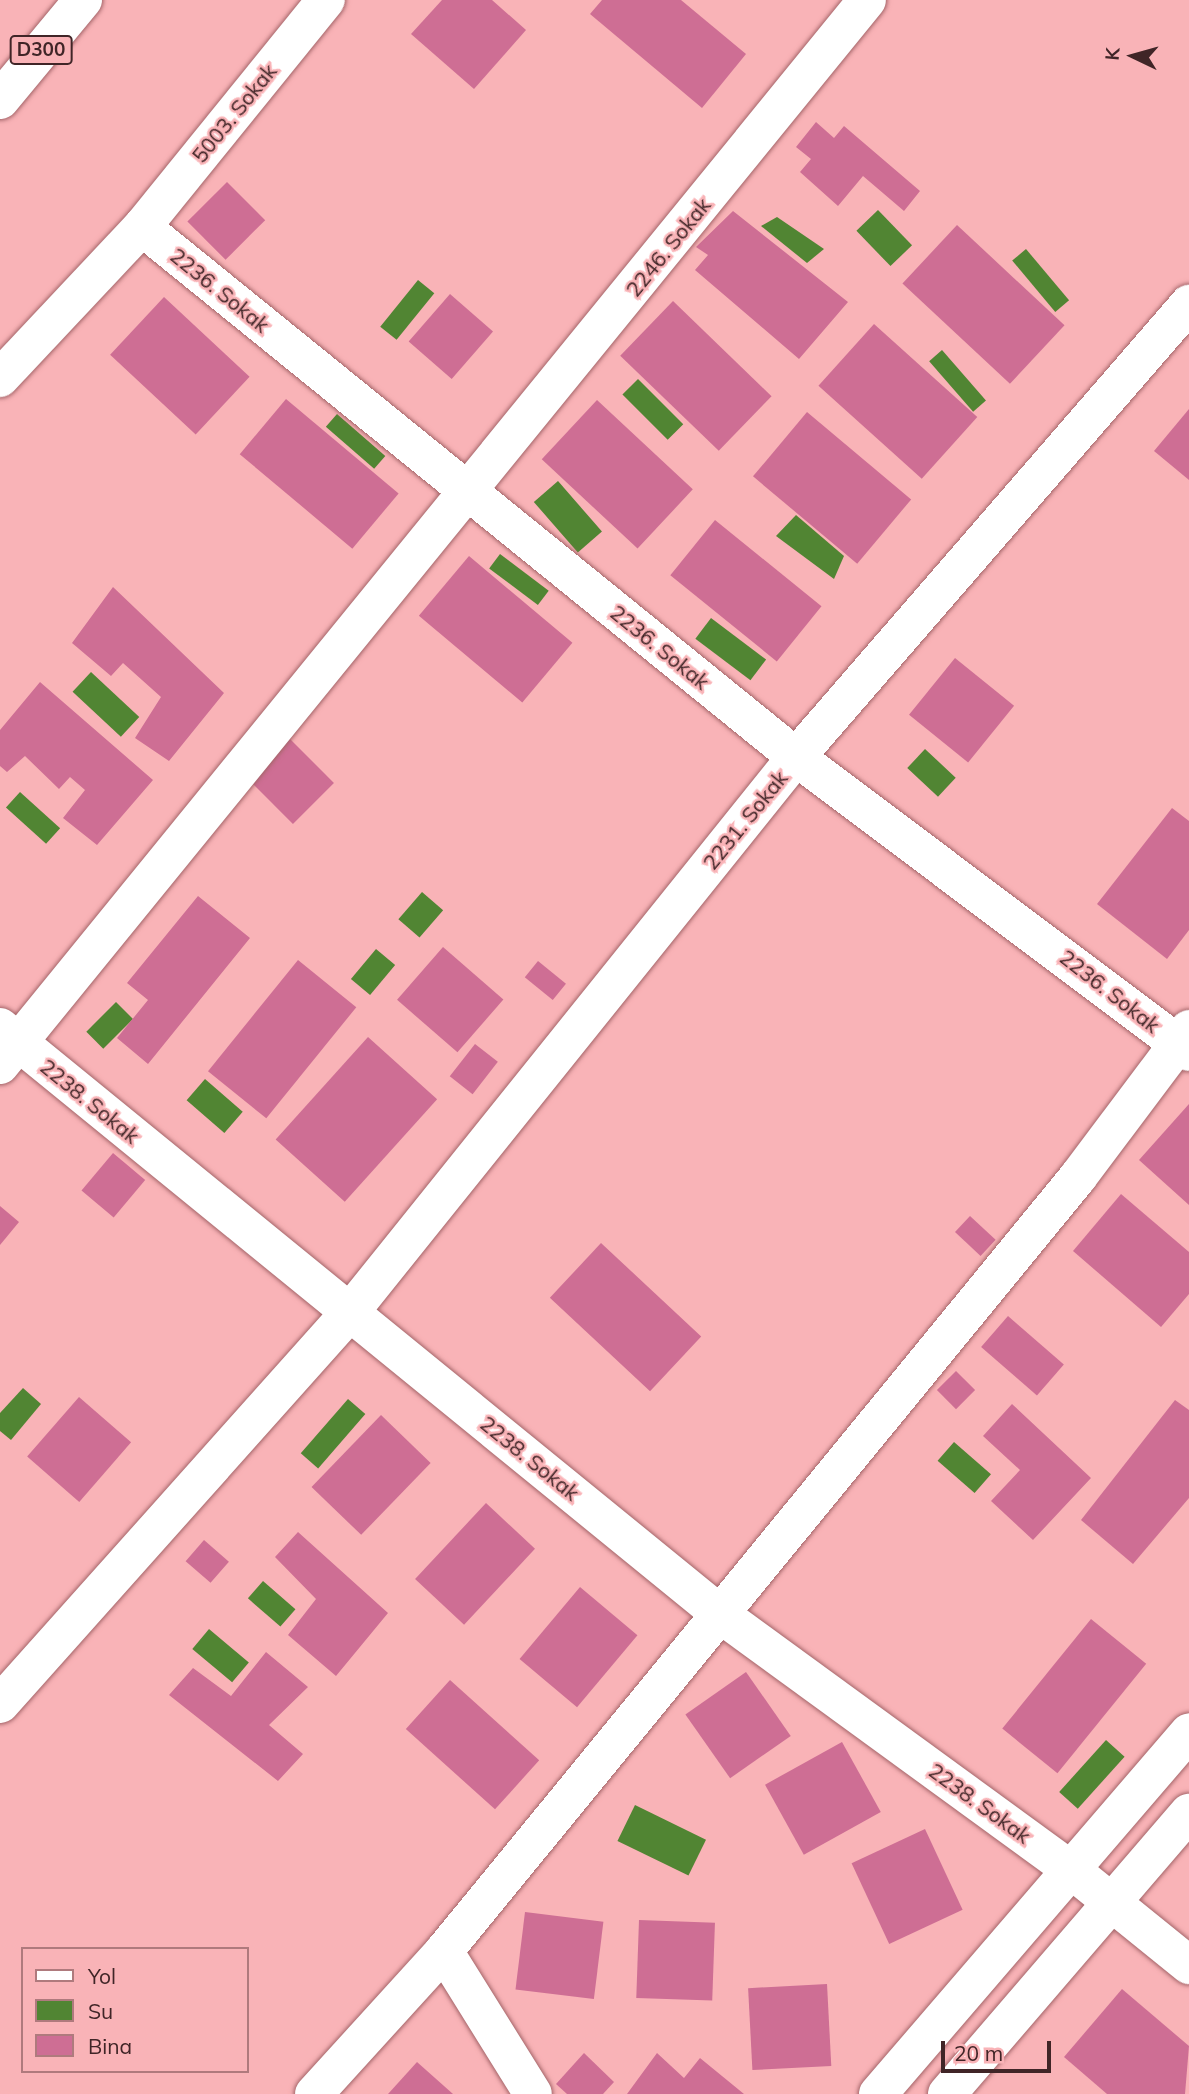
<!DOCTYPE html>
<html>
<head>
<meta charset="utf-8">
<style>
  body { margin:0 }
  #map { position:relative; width:1189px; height:2094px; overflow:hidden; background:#f9b3b7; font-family:Mulish,sans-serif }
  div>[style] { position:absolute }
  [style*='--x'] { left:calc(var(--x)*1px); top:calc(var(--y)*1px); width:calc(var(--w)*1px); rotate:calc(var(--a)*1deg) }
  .water>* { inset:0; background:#518533; transform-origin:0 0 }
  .building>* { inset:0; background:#ce6e94; transform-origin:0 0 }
  .roads { filter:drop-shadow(0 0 2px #a46569) drop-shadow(0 0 2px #a46569) }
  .minor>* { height:38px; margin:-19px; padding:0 19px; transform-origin:19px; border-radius:19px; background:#fff }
  .trunk>* { height:38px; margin:-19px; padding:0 19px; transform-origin:19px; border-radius:19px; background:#fff }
  span { translate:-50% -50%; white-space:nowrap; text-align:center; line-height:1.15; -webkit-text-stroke:5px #f9b3b7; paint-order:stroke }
  .shield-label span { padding:2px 5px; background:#f9b3b7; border:2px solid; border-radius:5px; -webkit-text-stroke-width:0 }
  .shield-label { font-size:19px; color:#402527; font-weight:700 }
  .street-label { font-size:21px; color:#402527 }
  .legend { position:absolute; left:21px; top:1947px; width:228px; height:126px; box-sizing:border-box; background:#f9b3b7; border:2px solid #af7a7d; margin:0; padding:9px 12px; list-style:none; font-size:21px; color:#402527 }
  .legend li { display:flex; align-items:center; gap:14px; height:35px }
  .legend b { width:35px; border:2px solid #af7a7d }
  .north { position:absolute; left:1098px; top:21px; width:70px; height:70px; -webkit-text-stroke:5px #f9b3b7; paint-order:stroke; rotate:275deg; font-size:19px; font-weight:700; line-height:28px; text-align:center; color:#402527 }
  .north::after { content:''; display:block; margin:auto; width:24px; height:32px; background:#402527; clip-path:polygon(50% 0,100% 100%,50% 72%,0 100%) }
  .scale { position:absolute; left:941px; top:2041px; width:110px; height:32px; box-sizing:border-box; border:4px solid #402527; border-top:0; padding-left:9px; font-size:21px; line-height:24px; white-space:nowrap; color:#402527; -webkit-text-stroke:5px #f9b3b7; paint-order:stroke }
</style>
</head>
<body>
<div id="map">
  <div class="water">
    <div style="left:878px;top:210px;width:49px;height:30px;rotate:46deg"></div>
    <div style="clip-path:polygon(777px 217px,824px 249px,807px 263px,761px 226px)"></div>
    <div style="left:1026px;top:249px;width:67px;height:18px;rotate:50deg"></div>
    <div style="left:418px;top:280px;width:21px;height:60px;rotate:39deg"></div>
    <div style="left:942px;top:350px;width:67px;height:17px;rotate:49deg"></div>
    <div style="left:638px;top:379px;width:64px;height:22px;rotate:45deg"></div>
    <div style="left:337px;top:414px;width:64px;height:17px;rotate:41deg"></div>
    <div style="left:558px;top:481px;width:67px;height:32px;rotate:49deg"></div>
    <div style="clip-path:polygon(796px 515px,844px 556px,834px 579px,776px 536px)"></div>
    <div style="left:500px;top:554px;width:61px;height:18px;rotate:37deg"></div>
    <div style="left:711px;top:618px;width:69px;height:26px;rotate:37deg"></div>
    <div style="left:91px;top:672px;width:66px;height:27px;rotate:43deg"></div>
    <div style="left:925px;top:749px;width:42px;height:26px;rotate:43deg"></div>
    <div style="left:20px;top:792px;width:54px;height:21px;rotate:42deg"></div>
    <div style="left:422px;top:892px;width:28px;height:36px;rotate:41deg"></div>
    <div style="left:376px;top:949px;width:25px;height:39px;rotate:40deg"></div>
    <div style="left:116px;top:1002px;width:24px;height:42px;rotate:45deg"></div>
    <div style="left:205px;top:1079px;width:50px;height:28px;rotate:41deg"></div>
    <div style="clip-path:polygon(23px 1388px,41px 1404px,11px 1440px,0 1431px,0 1413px)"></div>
    <div style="left:348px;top:1399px;width:23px;height:72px;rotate:41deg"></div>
    <div style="left:954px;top:1442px;width:49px;height:25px;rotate:41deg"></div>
    <div style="left:263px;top:1581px;width:43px;height:23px;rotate:41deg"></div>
    <div style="left:209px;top:1629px;width:52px;height:26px;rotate:40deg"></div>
    <div style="left:1106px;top:1740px;width:25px;height:70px;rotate:42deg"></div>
    <div style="left:635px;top:1805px;width:79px;height:40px;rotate:26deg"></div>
  </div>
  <div class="building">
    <div style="clip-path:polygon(442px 0,492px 0,526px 30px,474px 89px,411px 34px)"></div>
    <div style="clip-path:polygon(602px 0,681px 0,746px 54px,702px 108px,590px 14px)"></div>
    <div style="clip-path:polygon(816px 122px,834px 138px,844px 126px,920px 191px,904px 211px,863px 176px,838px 206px,800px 172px,811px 159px,796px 147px)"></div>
    <div style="left:227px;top:182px;width:54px;height:56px;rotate:45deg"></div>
    <div style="clip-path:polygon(733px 211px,848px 302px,799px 359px,695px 270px,708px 255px,696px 247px)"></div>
    <div style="left:957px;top:225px;width:147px;height:80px;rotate:43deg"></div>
    <div style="left:450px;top:294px;width:57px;height:63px;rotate:41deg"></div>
    <div style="left:164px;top:297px;width:117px;height:79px;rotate:43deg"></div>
    <div style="left:673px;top:301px;width:137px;height:76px;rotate:44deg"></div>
    <div style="left:874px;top:324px;width:139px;height:83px;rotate:42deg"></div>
    <div style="left:286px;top:399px;width:147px;height:72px;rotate:40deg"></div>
    <div style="left:597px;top:400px;width:131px;height:81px;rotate:43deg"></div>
    <div style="clip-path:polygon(1189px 409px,1189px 480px,1154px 451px)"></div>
    <div style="left:807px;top:412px;width:136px;height:84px;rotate:40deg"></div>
    <div style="left:715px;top:520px;width:137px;height:71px;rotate:39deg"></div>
    <div style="left:469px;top:556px;width:135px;height:78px;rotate:40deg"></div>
    <div style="clip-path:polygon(113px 587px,224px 693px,169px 761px,135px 738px,161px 697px,123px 663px,111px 676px,72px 643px)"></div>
    <div style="left:955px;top:658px;width:76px;height:73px;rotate:39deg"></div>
    <div style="clip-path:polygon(40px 682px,153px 780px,97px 845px,63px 818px,85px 790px,70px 777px,59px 789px,25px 756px,7px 772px,0 766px,0 730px)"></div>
    <div style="left:288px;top:737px;width:65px;height:58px;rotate:45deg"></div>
    <div style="clip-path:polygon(1172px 808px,1189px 821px,1189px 930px,1167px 959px,1097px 904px)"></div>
    <div style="clip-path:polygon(198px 896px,250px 938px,148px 1064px,117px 1038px,148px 1000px,127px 983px)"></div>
    <div style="left:443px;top:947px;width:80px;height:70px;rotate:41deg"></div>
    <div style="left:298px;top:960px;width:75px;height:143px;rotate:39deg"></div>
    <div style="left:538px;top:961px;width:36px;height:21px;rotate:39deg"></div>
    <div style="left:368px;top:1037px;width:93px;height:138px;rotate:42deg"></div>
    <div style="left:475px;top:1044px;width:29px;height:41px;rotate:38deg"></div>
    <div style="clip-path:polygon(1189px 1104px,1189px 1205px,1139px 1160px)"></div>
    <div style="left:113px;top:1153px;width:42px;height:49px;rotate:40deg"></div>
    <div style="clip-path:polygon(1121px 1194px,1189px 1252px,1189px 1294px,1161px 1327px,1073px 1251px)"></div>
    <div style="clip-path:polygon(0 1206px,19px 1222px,0 1245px)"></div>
    <div style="left:970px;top:1216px;width:35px;height:22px;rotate:43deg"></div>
    <div style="left:601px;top:1243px;width:137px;height:75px;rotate:43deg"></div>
    <div style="left:1008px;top:1316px;width:74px;height:41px;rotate:41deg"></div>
    <div style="left:956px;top:1371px;width:27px;height:27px;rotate:45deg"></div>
    <div style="left:79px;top:1397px;width:69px;height:79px;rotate:41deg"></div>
    <div style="clip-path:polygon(1175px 1400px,1189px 1410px,1189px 1498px,1133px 1564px,1081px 1520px)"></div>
    <div style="clip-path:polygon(1012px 1404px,1091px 1478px,1033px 1540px,991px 1501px,1020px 1470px,983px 1436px)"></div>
    <div style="left:381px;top:1415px;width:69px;height:100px;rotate:44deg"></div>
    <div style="left:486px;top:1503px;width:67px;height:104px;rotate:43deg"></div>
    <div style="clip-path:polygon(298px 1532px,388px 1613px,336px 1676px,288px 1635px,316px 1599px,275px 1557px)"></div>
    <div style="left:204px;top:1540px;width:33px;height:28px;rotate:41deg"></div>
    <div style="left:580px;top:1587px;width:75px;height:94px;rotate:40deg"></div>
    <div style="left:1091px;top:1619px;width:71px;height:141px;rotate:39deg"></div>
    <div style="clip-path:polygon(266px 1652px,308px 1687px,269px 1725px,303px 1754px,278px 1781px,169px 1695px,193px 1668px,231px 1696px)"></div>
    <div style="left:746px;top:1672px;width:78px;height:74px;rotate:55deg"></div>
    <div style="left:450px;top:1680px;width:120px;height:66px;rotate:42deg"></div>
    <div style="left:842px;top:1742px;width:80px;height:88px;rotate:61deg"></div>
    <div style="left:925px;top:1829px;width:89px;height:81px;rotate:65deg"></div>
    <div style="left:525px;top:1912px;width:79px;height:78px;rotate:7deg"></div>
    <div style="left:639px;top:1920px;width:76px;height:78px;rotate:2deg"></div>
    <div style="left:827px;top:1984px;width:82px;height:79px;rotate:87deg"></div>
    <div style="clip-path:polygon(1122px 1989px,1189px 2046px,1185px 2094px,1107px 2094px,1064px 2057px)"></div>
    <div style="clip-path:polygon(584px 2053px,614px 2082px,603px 2094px,567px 2094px,556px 2084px)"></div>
    <div style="clip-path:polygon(657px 2053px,684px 2078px,700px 2058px,744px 2094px,627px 2094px)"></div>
    <div style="clip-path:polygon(417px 2062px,453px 2094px,388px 2094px)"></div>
  </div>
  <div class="roads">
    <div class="minor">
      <div style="--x:142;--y:227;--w:842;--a:39.02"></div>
      <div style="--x:796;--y:757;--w:491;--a:36.9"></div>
      <div style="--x:0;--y:378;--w:207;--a:-46.8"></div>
      <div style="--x:142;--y:227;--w:292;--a:-51"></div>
      <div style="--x:0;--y:1027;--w:929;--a:39.19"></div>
      <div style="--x:720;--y:1614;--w:438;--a:36.1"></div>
      <div style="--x:1074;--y:1872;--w:148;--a:39"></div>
      <div style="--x:0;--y:1065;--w:1373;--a:-50.85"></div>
      <div style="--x:0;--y:1704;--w:527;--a:-48.23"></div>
      <div style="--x:351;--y:1311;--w:711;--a:-51.23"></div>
      <div style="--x:796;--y:757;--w:600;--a:-49.06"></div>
      <div style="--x:444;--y:1951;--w:168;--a:58.1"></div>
      <div style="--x:314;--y:2094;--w:193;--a:-47.7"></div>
      <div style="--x:444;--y:1951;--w:1001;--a:-50.68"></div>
      <div style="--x:1078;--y:1177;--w:185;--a:-53.1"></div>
      <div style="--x:878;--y:2094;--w:477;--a:-49.3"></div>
      <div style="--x:947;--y:2094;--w:371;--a:-49.3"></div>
    </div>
    <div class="trunk">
      <div style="--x:0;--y:100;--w:130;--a:-50.3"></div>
    </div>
  </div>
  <div class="shield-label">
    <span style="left:41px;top:50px">D300</span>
  </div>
  <div class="street-label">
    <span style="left:234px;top:113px;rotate:-51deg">5003. Sokak</span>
    <span style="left:668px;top:247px;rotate:-51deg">2246. Sokak</span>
    <span style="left:220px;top:290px;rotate:39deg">2236. Sokak</span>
    <span style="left:660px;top:647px;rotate:39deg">2236. Sokak</span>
    <span style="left:745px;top:820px;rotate:-51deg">2231. Sokak</span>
    <span style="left:1110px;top:991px;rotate:38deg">2236. Sokak</span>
    <span style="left:90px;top:1101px;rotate:39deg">2238. Sokak</span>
    <span style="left:530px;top:1458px;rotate:39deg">2238. Sokak</span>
    <span style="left:980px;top:1803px;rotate:36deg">2238. Sokak</span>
  </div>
  <ul class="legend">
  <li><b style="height:9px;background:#fff"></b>Yol</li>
  <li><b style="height:19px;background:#518533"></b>Su</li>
  <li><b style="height:19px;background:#ce6e94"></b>Bina</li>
  </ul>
  <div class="north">K</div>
  <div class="scale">20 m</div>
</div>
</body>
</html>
